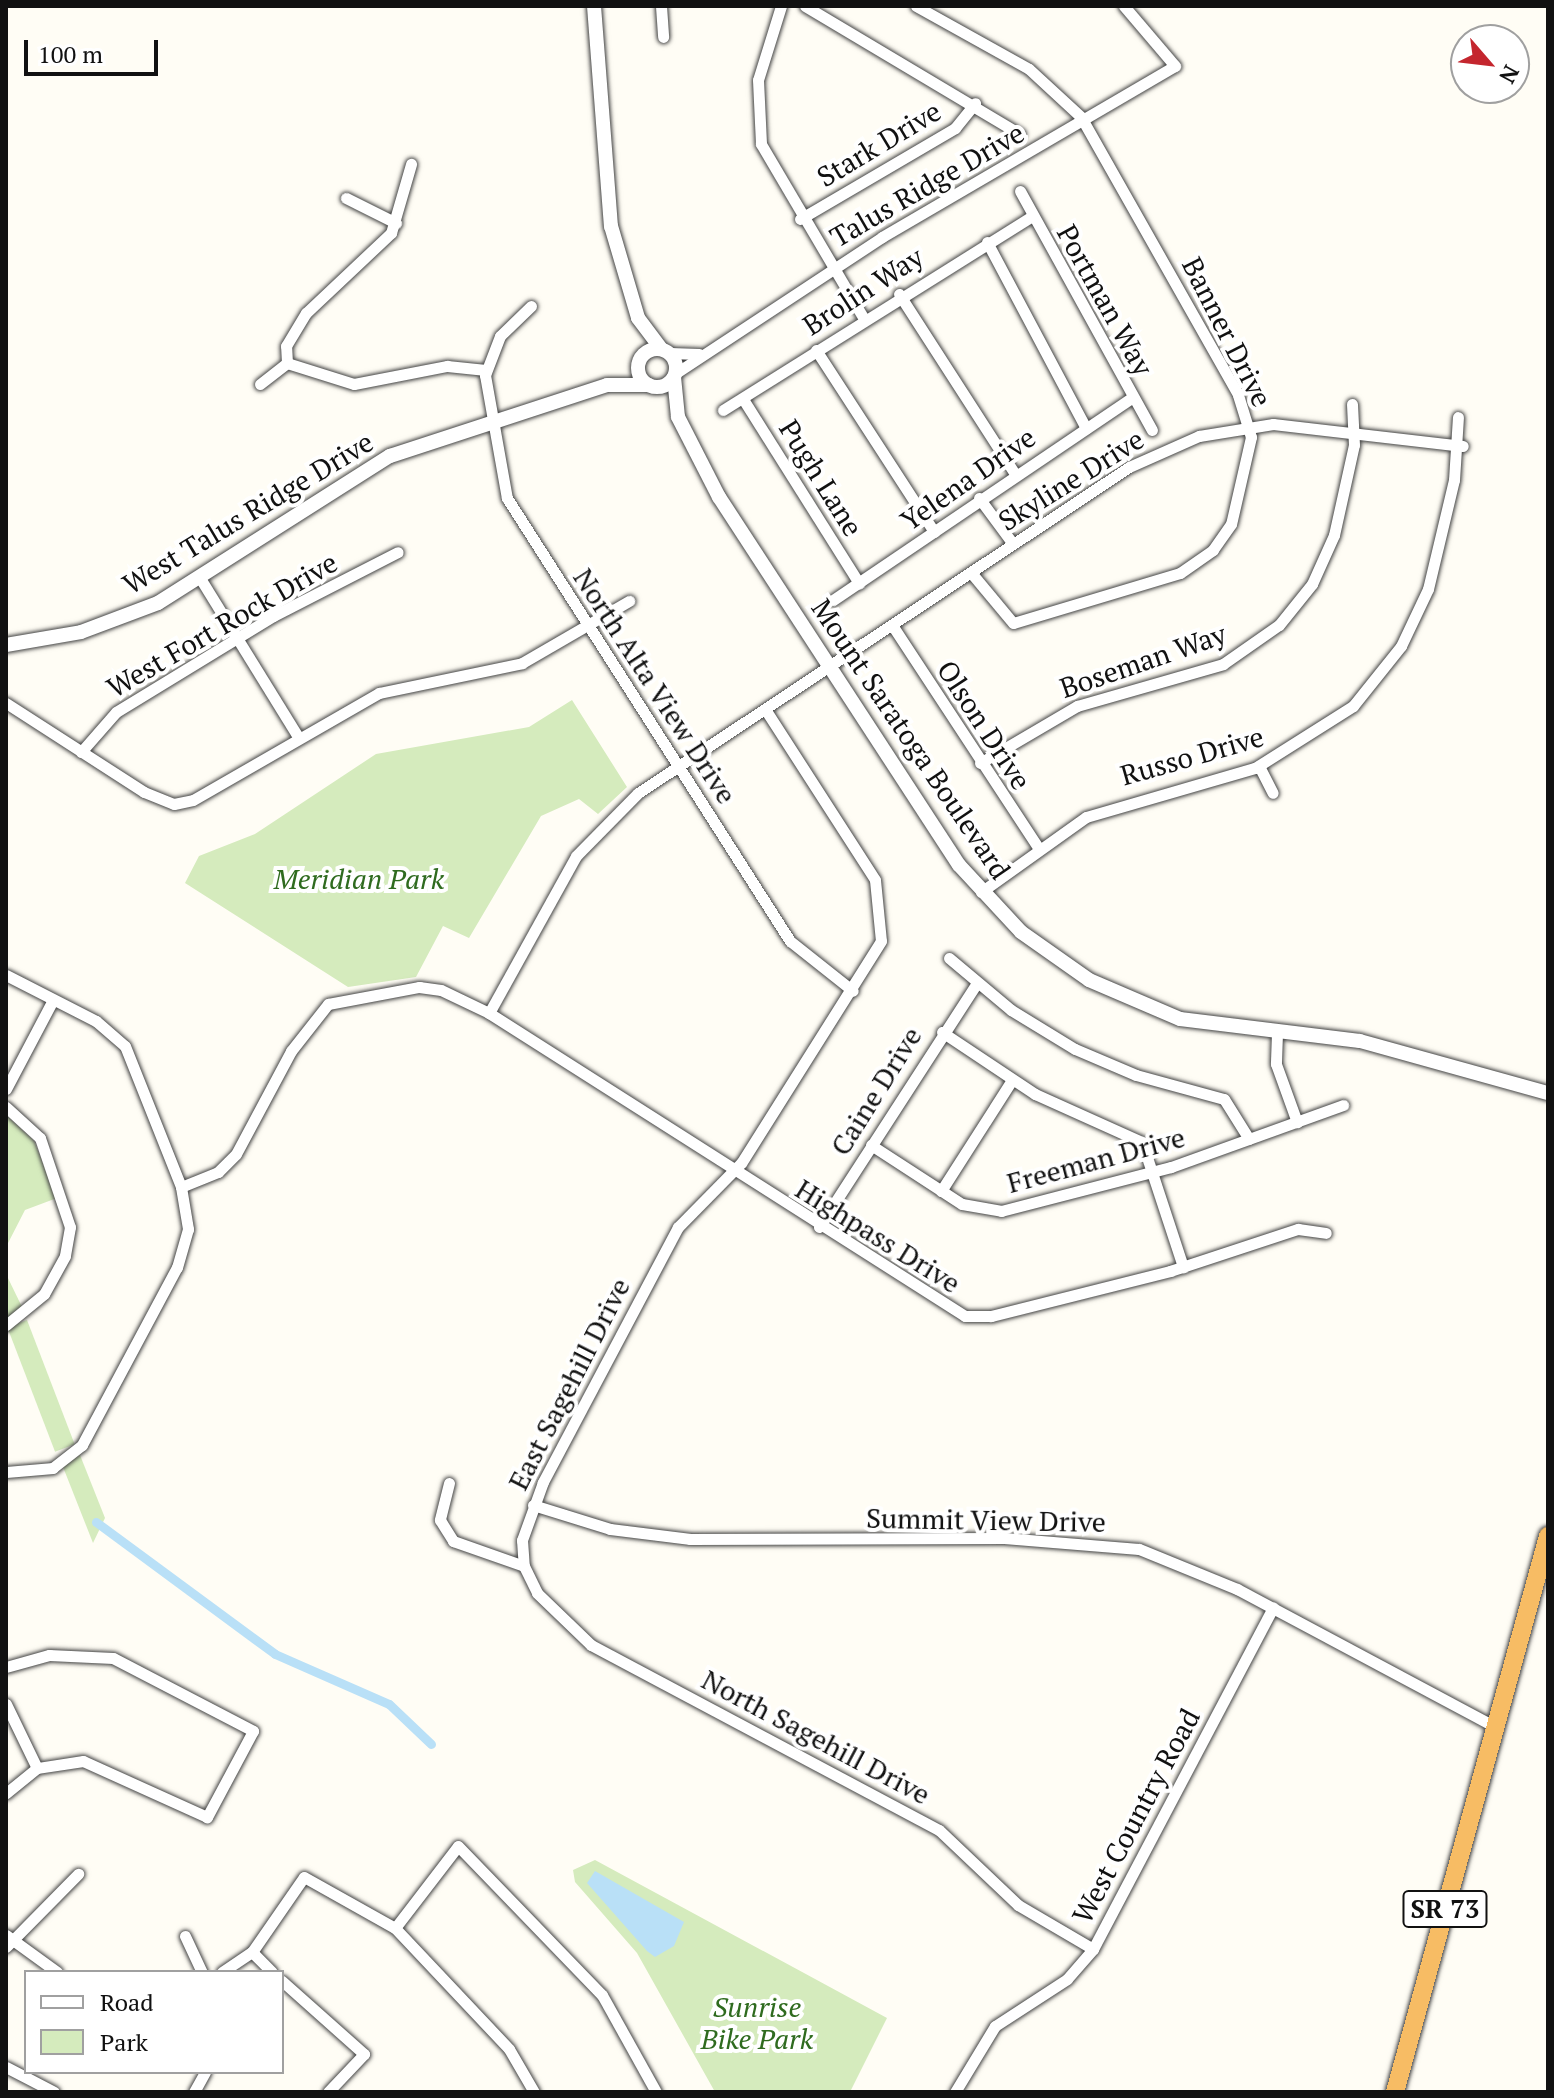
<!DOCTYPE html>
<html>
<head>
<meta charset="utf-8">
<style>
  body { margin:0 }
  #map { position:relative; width:1554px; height:2098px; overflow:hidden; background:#fffdf5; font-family:"PT Serif",serif }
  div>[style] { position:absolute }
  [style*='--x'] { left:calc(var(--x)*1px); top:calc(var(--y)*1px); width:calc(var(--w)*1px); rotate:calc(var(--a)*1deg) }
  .green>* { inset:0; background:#d5ebbd; transform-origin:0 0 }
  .water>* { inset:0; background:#b9e0f7 }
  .canal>* { height:9px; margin:-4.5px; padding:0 4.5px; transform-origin:4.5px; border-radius:4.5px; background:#b9e0f7 }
  .roads { filter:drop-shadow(0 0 2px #444) drop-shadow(0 0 2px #444) }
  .minor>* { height:11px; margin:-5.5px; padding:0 5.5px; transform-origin:5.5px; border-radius:5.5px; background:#fff }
  .tertiary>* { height:14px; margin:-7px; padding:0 7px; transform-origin:7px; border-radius:7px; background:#fff }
  .tertiary>.ring { margin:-7px; padding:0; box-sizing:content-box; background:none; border:14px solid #fff; border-radius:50% }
  .trunk>* { height:18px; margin:-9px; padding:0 9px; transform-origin:9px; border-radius:9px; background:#f7bc64 }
  span { translate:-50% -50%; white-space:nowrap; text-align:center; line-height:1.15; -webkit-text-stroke:8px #fff; paint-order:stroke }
  .shield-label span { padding:2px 6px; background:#fff; border:2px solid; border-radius:6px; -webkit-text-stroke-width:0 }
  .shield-label { font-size:26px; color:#111; font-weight:700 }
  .street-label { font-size:28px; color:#111 }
  .park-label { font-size:28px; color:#2f6b1f; font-style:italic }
  .frame { position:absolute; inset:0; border:8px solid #111; pointer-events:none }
  .legend { position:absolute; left:24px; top:1970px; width:260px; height:104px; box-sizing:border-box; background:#fff; border:2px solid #a0a0a0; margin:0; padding:10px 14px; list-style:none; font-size:24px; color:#111 }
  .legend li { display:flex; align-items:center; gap:16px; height:40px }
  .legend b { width:40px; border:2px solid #a0a0a0 }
  .north { position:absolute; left:1450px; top:24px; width:80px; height:80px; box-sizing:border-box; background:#fff; border:2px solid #a0a0a0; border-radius:50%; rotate:118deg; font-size:22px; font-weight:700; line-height:32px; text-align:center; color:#111 }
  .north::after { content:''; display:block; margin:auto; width:28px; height:36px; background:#c4262e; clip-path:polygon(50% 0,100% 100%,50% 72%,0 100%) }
  .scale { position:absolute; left:24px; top:40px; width:134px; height:36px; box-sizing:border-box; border:4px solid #111; border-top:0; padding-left:10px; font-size:24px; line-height:28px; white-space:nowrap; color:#111; -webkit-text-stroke:6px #fff; paint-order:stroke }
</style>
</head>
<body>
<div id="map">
  <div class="green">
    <div style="clip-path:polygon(572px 700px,627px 787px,598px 814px,579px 799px,541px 816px,469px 938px,443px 926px,416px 977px,348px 987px,185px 883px,199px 856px,255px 834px,376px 754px,529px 727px)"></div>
    <div style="clip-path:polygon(6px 1115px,34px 1141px,57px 1198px,25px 1210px,6px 1247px)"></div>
    <div style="clip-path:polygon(6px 1274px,23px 1309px,6px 1319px)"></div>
    <div style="left:27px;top:1320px;width:133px;height:21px;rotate:69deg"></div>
    <div style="clip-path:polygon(80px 1455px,105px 1518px,93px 1543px,63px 1467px)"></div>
    <div style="clip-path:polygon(595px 1860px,887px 2018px,850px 2092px,715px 2092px,637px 1953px,575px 1882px,573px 1870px)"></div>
  </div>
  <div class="water">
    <div style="clip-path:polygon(595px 1871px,684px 1922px,674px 1946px,655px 1957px,647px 1951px,587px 1883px)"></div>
  </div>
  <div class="canal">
    <div style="--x:96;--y:1522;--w:222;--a:36.4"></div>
    <div style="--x:275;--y:1654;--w:124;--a:23.7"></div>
    <div style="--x:389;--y:1704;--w:58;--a:43.6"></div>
  </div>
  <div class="roads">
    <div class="minor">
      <div style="--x:661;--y:6;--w:31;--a:86"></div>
      <div style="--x:781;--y:6;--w:77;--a:107.3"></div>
      <div style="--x:758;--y:80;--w:64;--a:87.3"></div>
      <div style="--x:761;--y:144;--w:201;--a:59.5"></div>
      <div style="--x:805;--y:6;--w:250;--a:30.8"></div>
      <div style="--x:916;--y:6;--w:129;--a:29.1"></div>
      <div style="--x:1029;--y:69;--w:71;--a:42.7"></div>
      <div style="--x:1081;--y:117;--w:319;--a:60.5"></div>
      <div style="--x:1238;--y:395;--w:44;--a:72.8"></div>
      <div style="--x:1251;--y:437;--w:89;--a:102.9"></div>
      <div style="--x:1231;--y:524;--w:32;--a:125"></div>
      <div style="--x:1213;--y:550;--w:40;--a:145.1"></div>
      <div style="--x:1180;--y:573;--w:174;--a:163.3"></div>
      <div style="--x:1013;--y:623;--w:62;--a:-129.8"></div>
      <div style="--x:1020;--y:191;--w:273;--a:61.1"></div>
      <div style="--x:346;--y:198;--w:56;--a:26.6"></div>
      <div style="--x:800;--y:219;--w:180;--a:-30.4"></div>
      <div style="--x:955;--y:128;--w:32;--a:-51"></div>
      <div style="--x:987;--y:242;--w:211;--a:62"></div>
      <div style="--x:899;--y:294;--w:214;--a:57.2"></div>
      <div style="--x:531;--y:306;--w:43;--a:135.9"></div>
      <div style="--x:500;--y:336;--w:42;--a:111"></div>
      <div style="--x:485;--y:375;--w:125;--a:79.9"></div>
      <div style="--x:507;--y:498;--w:526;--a:57.43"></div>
      <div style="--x:790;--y:941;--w:80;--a:38.4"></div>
      <div style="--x:816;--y:350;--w:217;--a:57"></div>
      <div style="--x:670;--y:353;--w:29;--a:2"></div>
      <div style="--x:287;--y:363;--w:17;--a:-93"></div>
      <div style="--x:286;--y:346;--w:39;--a:-59"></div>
      <div style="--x:306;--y:313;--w:117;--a:-43.3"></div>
      <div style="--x:391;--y:233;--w:72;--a:-73.8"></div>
      <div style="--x:287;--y:363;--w:70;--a:17.4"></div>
      <div style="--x:354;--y:384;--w:95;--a:-11"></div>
      <div style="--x:447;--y:366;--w:39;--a:6"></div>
      <div style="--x:676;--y:373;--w:247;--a:-33.4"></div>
      <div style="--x:882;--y:237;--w:339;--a:-30.3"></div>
      <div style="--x:1175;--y:66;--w:79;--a:-130.4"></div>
      <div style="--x:260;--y:384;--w:34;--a:-38"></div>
      <div style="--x:743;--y:399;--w:218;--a:57.8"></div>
      <div style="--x:723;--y:410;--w:365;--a:-32.1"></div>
      <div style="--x:979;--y:498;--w:57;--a:53.5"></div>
      <div style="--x:200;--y:578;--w:185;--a:58.3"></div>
      <div style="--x:833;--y:600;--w:360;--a:-34.1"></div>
      <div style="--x:894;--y:628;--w:261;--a:56.7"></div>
      <div style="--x:6;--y:703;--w:164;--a:32.8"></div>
      <div style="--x:144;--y:792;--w:32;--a:22"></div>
      <div style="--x:174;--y:804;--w:19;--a:-12"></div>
      <div style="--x:193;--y:800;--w:215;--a:-29.9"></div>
      <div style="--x:379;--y:693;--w:146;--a:-11.8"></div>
      <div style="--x:522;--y:663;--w:124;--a:-30.1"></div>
      <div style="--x:765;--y:709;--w:203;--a:57.2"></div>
      <div style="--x:875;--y:880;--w:61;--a:84.4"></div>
      <div style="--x:881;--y:941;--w:262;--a:122.2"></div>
      <div style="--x:741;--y:1163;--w:90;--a:134.5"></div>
      <div style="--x:678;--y:1227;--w:289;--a:117.9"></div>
      <div style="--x:543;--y:1482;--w:62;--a:109.9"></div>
      <div style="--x:522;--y:1540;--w:26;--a:86"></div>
      <div style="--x:524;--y:1566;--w:30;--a:64"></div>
      <div style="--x:537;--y:1593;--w:75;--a:43.9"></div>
      <div style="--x:591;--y:1645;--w:394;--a:28"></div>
      <div style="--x:939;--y:1830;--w:109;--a:43.5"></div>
      <div style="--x:1018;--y:1905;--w:87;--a:30.4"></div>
      <div style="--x:81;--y:752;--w:53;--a:-48.8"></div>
      <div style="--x:116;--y:712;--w:184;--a:-31.4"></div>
      <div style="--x:273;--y:616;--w:140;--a:-27.1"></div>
      <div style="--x:980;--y:763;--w:113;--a:-30.4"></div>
      <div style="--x:1077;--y:706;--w:152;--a:-16"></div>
      <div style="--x:1223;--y:664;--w:68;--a:-34.9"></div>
      <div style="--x:1279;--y:625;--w:53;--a:-51.2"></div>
      <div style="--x:1312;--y:584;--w:54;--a:-65.8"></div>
      <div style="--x:1334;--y:535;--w:92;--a:-77.5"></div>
      <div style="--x:1354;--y:445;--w:41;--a:-92.8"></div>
      <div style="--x:1259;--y:766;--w:30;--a:63"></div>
      <div style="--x:981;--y:892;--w:129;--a:-35.5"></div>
      <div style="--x:1086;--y:817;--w:176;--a:-16.2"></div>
      <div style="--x:1255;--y:768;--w:116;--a:-32.3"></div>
      <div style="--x:1353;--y:706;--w:77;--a:-51.3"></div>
      <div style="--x:1401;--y:646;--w:63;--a:-64.7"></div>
      <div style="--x:1428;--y:589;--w:112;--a:-76.6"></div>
      <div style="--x:1454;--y:480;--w:63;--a:-86.4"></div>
      <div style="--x:949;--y:958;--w:81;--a:40"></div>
      <div style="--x:1011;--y:1010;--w:75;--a:31.4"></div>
      <div style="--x:1075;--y:1049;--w:66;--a:23.1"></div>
      <div style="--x:1136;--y:1075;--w:91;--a:15.3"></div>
      <div style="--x:1224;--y:1099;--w:47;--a:58"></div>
      <div style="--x:6;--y:975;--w:101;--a:27.1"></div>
      <div style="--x:96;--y:1021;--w:38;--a:41"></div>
      <div style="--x:125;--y:1046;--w:152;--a:68.3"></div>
      <div style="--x:181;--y:1187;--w:43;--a:80.5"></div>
      <div style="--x:188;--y:1229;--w:40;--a:106"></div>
      <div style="--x:177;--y:1267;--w:202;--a:118.1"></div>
      <div style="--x:82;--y:1445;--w:37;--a:142"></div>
      <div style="--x:53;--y:1468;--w:47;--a:175.1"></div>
      <div style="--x:489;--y:1013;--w:179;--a:-61"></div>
      <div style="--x:576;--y:856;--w:88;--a:-45.5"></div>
      <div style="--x:638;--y:793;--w:589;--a:-33.58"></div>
      <div style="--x:1129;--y:467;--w:77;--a:-23.9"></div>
      <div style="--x:1199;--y:436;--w:75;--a:-9.2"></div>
      <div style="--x:1273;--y:424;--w:191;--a:6.6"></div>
      <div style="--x:942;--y:1032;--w:112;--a:33.7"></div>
      <div style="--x:1035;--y:1094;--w:117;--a:24.2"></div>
      <div style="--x:1142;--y:1142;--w:132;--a:71.8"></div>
      <div style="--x:1277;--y:1033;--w:31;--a:92"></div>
      <div style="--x:1276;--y:1064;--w:62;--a:70.1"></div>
      <div style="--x:6;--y:1089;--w:101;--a:-62.2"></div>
      <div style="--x:6;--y:1107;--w:46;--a:42.4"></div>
      <div style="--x:40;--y:1138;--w:94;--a:71.4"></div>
      <div style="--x:70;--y:1227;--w:29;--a:100"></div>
      <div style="--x:65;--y:1256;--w:43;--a:118.9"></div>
      <div style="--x:44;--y:1294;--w:49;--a:140.8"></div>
      <div style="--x:871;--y:1145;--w:108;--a:33"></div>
      <div style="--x:962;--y:1204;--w:40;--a:10"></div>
      <div style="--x:1001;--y:1211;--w:176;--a:-14.5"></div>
      <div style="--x:1171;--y:1167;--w:183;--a:-19.8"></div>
      <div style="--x:181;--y:1187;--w:40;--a:-22"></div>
      <div style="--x:218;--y:1172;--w:25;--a:-45"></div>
      <div style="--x:236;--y:1154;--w:117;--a:-61.9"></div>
      <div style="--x:291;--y:1051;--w:60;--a:-51.8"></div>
      <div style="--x:328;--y:1004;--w:93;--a:-10.6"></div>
      <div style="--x:419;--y:987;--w:22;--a:8"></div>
      <div style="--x:441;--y:990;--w:53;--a:25.6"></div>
      <div style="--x:489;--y:1013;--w:564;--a:32.48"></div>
      <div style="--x:965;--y:1316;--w:26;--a:0"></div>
      <div style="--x:991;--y:1316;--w:185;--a:-14.1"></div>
      <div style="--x:1170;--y:1271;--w:135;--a:-18.2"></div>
      <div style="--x:1298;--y:1229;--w:28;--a:8"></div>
      <div style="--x:941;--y:1191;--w:132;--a:-57.4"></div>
      <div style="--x:819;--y:1227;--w:291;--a:-57.1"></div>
      <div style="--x:449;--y:1483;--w:38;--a:104"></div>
      <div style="--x:440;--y:1520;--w:25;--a:58"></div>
      <div style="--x:453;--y:1541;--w:75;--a:19.4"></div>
      <div style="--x:533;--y:1505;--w:81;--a:17.3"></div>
      <div style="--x:610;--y:1529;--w:81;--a:7.1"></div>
      <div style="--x:690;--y:1539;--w:314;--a:-0.2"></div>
      <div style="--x:1004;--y:1538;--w:135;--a:4.7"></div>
      <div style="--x:1139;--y:1549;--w:106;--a:22.2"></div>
      <div style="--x:1237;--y:1589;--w:291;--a:28.1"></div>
      <div style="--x:6;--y:1667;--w:45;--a:-15.6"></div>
      <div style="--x:49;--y:1655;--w:64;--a:2.7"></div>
      <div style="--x:113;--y:1658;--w:158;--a:27.5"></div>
      <div style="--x:253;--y:1731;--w:98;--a:118.1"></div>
      <div style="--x:207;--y:1817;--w:136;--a:-155.7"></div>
      <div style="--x:83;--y:1761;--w:47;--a:171.3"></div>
      <div style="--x:37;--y:1768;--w:40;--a:141"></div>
      <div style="--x:6;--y:1704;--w:71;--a:64.2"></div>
      <div style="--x:395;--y:1928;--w:103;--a:-52.5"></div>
      <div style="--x:458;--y:1846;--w:207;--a:46"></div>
      <div style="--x:602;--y:1995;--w:111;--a:60.9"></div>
      <div style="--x:6;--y:1935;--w:63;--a:36"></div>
      <div style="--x:185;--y:1936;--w:40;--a:65"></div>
      <div style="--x:6;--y:1947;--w:103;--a:-45.4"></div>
      <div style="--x:252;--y:1952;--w:28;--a:45"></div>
      <div style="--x:222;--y:1972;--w:36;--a:-34"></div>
      <div style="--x:252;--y:1952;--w:91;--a:-55.3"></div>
      <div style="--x:304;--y:1877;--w:104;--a:29.3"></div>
      <div style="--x:395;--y:1928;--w:166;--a:46.7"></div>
      <div style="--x:509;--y:2049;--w:50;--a:59.8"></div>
      <div style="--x:282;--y:1981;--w:110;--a:41.7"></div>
      <div style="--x:364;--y:2054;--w:52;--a:133.5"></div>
      <div style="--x:6;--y:2067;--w:54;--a:27.5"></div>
      <div style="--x:194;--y:2092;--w:23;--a:-61"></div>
      <div style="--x:955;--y:2092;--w:77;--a:-58.8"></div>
      <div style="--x:995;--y:2026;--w:86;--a:-33.1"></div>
      <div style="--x:1067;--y:1979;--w:40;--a:-49"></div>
      <div style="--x:1093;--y:1949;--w:386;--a:-62.2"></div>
    </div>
    <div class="tertiary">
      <div style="--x:594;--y:6;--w:221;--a:85.6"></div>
      <div style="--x:611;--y:226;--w:96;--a:73.6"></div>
      <div style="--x:638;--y:318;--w:39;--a:53"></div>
      <div class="ring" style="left:638px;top:349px;width:24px;height:24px"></div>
      <div style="--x:674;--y:377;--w:40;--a:84.3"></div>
      <div style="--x:678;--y:417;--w:90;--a:62.9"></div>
      <div style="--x:719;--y:497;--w:439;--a:56.9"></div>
      <div style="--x:959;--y:865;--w:91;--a:47.2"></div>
      <div style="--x:1021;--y:932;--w:83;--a:35.2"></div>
      <div style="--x:1089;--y:980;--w:99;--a:23.2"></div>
      <div style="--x:1180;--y:1019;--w:181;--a:7"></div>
      <div style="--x:1360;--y:1041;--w:195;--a:15.5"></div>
      <div style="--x:6;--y:645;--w:76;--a:-9.8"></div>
      <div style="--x:81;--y:632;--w:82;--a:-20.6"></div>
      <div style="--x:158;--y:603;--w:275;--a:-32.4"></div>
      <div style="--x:390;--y:456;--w:228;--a:-18.1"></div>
      <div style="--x:607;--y:385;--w:42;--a:0"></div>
    </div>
    <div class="trunk">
      <div style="--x:1395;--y:2092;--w:577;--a:-74.61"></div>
    </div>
  </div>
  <div class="shield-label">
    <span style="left:1445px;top:1909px">SR 73</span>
  </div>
  <div class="street-label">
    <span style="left:879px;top:144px;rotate:-31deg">Stark Drive</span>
    <span style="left:927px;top:185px;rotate:-30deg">Talus Ridge Drive</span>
    <span style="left:863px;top:291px;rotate:-33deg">Brolin Way</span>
    <span style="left:1105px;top:300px;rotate:61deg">Portman Way</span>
    <span style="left:1227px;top:332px;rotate:63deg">Banner Drive</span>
    <span style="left:821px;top:478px;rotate:58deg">Pugh Lane</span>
    <span style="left:968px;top:479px;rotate:-35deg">Yelena Drive</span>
    <span style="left:1071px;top:480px;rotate:-32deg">Skyline Drive</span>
    <span style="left:248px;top:513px;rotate:-31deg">West Talus Ridge Drive</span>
    <span style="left:222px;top:625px;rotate:-30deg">West Fort Rock Drive</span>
    <span style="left:1143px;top:661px;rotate:-19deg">Boseman Way</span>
    <span style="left:655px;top:686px;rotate:57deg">North Alta View Drive</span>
    <span style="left:984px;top:725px;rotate:57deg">Olson Drive</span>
    <span style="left:911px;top:739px;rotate:56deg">Mount Saratoga Boulevard</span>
    <span style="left:1192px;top:756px;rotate:-16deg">Russo Drive</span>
    <span style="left:876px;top:1091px;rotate:-58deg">Caine Drive</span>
    <span style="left:1096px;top:1160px;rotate:-15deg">Freeman Drive</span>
    <span style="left:878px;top:1236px;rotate:32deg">Highpass Drive</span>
    <span style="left:569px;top:1384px;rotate:-63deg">East Sagehill Drive</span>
    <span style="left:986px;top:1520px;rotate:1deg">Summit View Drive</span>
    <span style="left:816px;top:1737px;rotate:28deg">North Sagehill Drive</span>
    <span style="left:1136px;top:1816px;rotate:-62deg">West Country Road</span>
  </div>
  <div class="park-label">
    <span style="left:359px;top:879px">Meridian Park</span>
    <span style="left:757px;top:2023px">Sunrise<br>Bike Park</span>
  </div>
  <div class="frame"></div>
  <ul class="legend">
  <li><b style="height:10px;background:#fff"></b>Road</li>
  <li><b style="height:22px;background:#d5ebbd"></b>Park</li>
  </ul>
  <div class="north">N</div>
  <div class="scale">100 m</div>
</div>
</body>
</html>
